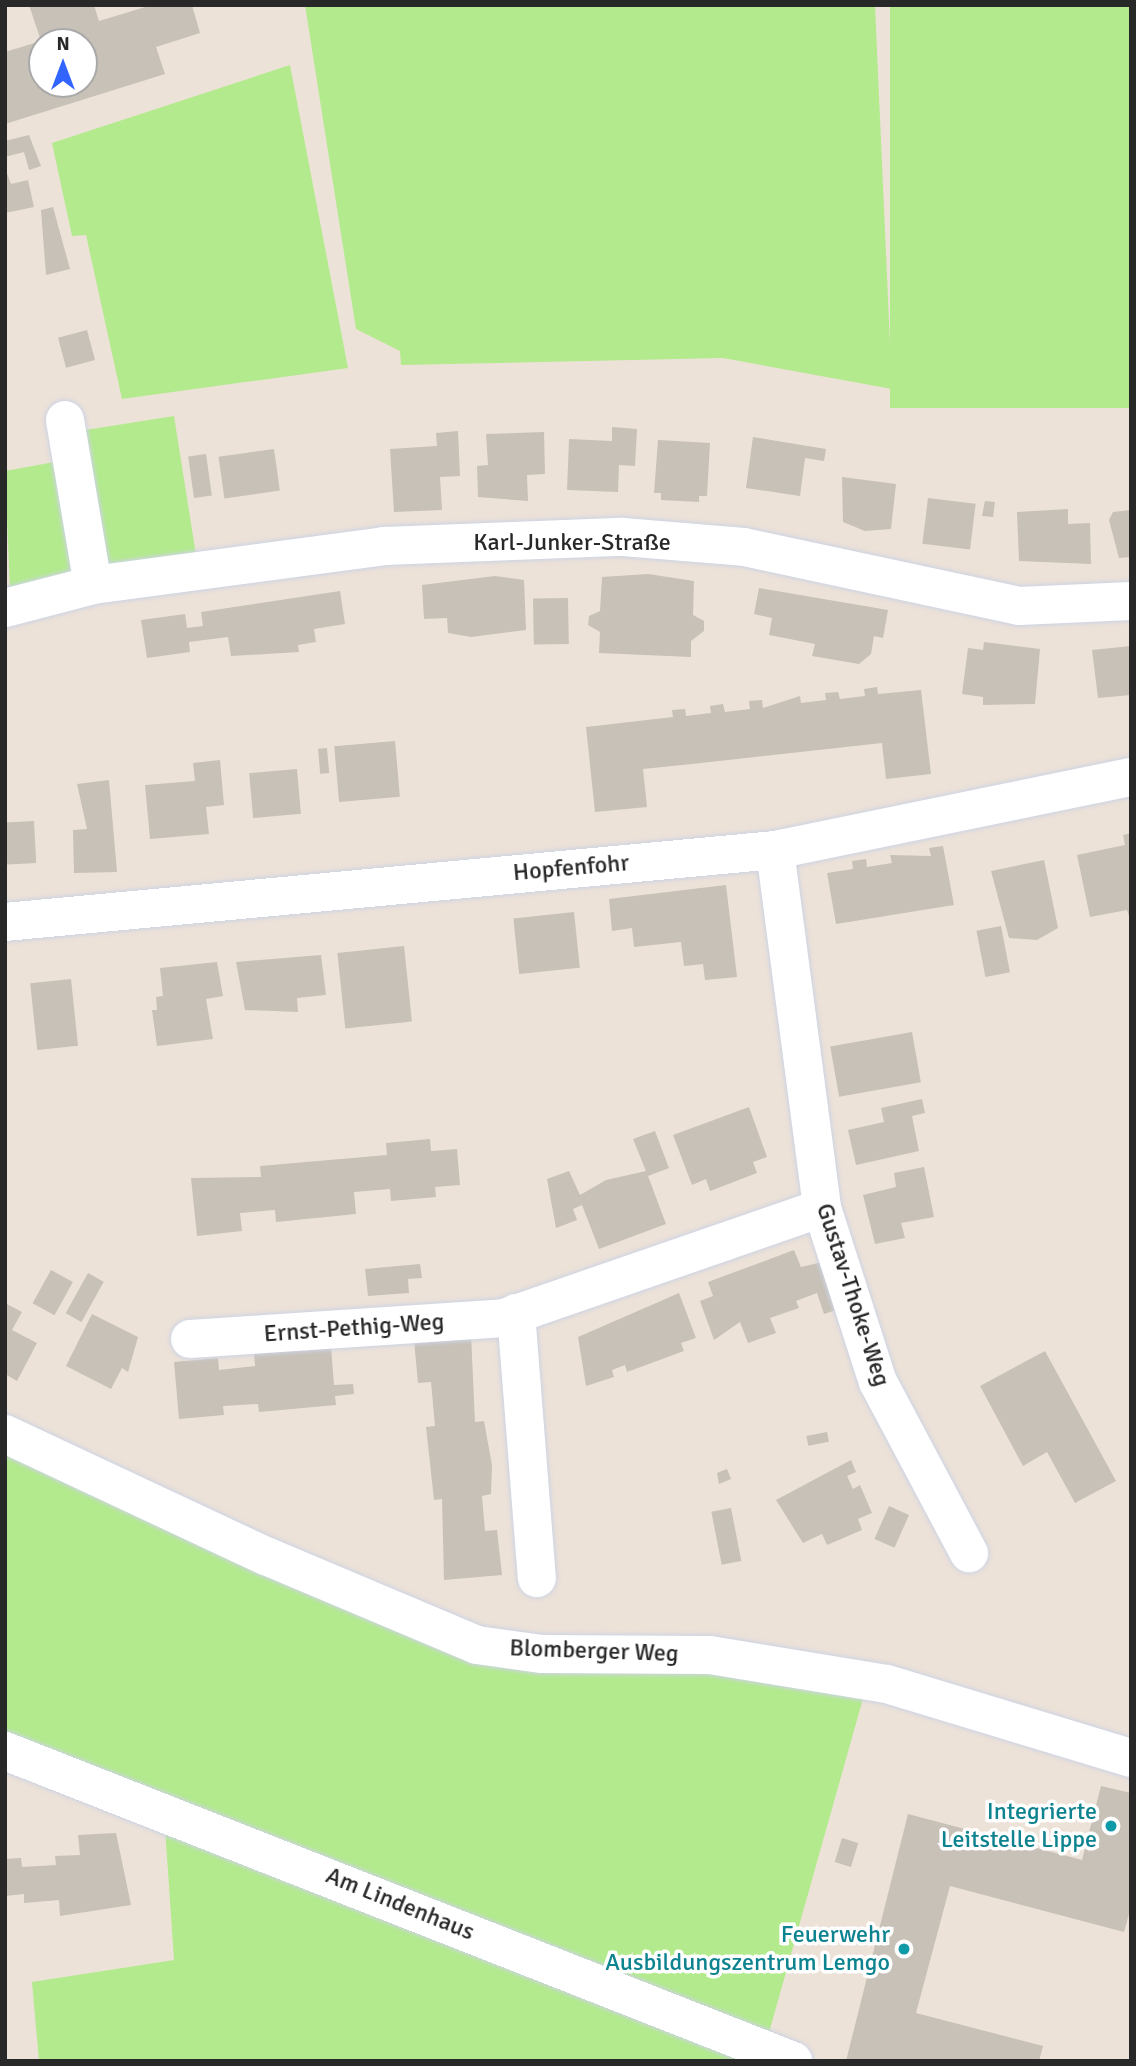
<!DOCTYPE html>
<html>
<head>
<meta charset="utf-8">
<style>
  body { margin:0 }
  #map { position:relative; width:1136px; height:2066px; overflow:hidden; background:#ede2d8; font-family:Signika,sans-serif }
  div>[style] { position:absolute }
  [style*='--x'] { left:calc(var(--x)*1px); top:calc(var(--y)*1px); width:calc(var(--w)*1px); rotate:calc(var(--a)*1deg) }
  .green>* { inset:0; background:#b3ea8d; transform-origin:0 0 }
  .building>* { inset:0; background:#c7c1b7; transform-origin:0 0 }
  .roads { filter:drop-shadow(0 0 2px #cdd3e3) drop-shadow(0 0 2px #cdd3e3) }
  .minor>* { height:38px; margin:-19px; padding:0 19px; transform-origin:19px; border-radius:19px; background:#fff }
  .dots>* { width:19px; height:19px; translate:-50% -50%; box-sizing:border-box; border:4px solid #fff; border-radius:50% }
  span { translate:-50% -50%; white-space:nowrap; text-align:center; line-height:1.15; -webkit-text-stroke:7px #fff; paint-order:stroke }
  .street-label { font-size:24px; color:#282828 }
  .culture-label { font-size:24px; color:#0d838f }
  .right { translate:-100% -50%; text-align:right }
  .frame { position:absolute; inset:0; border:7px solid #282828; pointer-events:none }
  .north { position:absolute; left:28px; top:28px; width:70px; height:70px; box-sizing:border-box; background:#fff; border:2px solid #a9a9a9; border-radius:50%; rotate:0deg; font-size:19px; font-weight:700; line-height:28px; text-align:center; color:#282828 }
  .north::after { content:''; display:block; margin:auto; width:24px; height:32px; background:#3265ff; clip-path:polygon(50% 0,100% 100%,50% 72%,0 100%) }
</style>
</head>
<body>
<div id="map">
  <div class="green">
    <div style="clip-path:polygon(305px 5px,875px 5px,892px 389px,723px 358px,401px 365px,400px 351px,356px 329px)"></div>
    <div style="left:890px;top:5px;width:241px;height:403px"></div>
    <div style="clip-path:polygon(290px 65px,348px 368px,122px 399px,86px 235px,72px 236px,52px 143px)"></div>
    <div style="left:174px;top:416px;width:144px;height:99px;rotate:81deg"></div>
    <div style="clip-path:polygon(60px 461px,82px 576px,10px 590px,5px 471px)"></div>
    <div style="clip-path:polygon(5px 1450px,477px 1660px,710px 1667px,864px 1695px,761px 2061px,39px 2061px,32px 1982px,174px 1960px,163px 1798px,5px 1737px)"></div>
  </div>
  <div class="building">
    <div style="clip-path:polygon(evenodd,29px 5px,94px 5px,99px 21px,152px 5px,192px 5px,200px 33px,156px 47px,165px 74px,5px 124px,5px 52px,41px 41px,29px 5px,42px 42px,84px 42px,84px 84px,42px 84px,42px 42px)"></div>
    <div style="clip-path:polygon(29px 135px,41px 166px,29px 170px,24px 152px,5px 157px,5px 141px)"></div>
    <div style="clip-path:polygon(5px 168px,11px 184px,28px 180px,34px 207px,5px 213px)"></div>
    <div style="clip-path:polygon(53px 207px,70px 269px,46px 275px,41px 210px)"></div>
    <div style="left:87px;top:330px;width:31px;height:30px;rotate:75deg"></div>
    <div style="clip-path:polygon(612px 427px,637px 429px,635px 466px,619px 465px,618px 492px,567px 490px,569px 439px,612px 441px)"></div>
    <div style="clip-path:polygon(458px 431px,460px 476px,440px 477px,442px 510px,394px 512px,390px 449px,437px 446px,436px 433px)"></div>
    <div style="clip-path:polygon(544px 432px,545px 474px,527px 475px,528px 501px,478px 497px,477px 466px,488px 465px,486px 434px)"></div>
    <div style="clip-path:polygon(753px 437px,826px 449px,824px 461px,805px 458px,800px 496px,746px 488px)"></div>
    <div style="clip-path:polygon(658px 440px,710px 443px,707px 496px,699px 496px,699px 502px,661px 500px,661px 493px,654px 493px)"></div>
    <div style="left:274px;top:449px;width:42px;height:56px;rotate:82deg"></div>
    <div style="left:206px;top:454px;width:42px;height:18px;rotate:82deg"></div>
    <div style="clip-path:polygon(842px 477px,896px 484px,891px 529px,865px 531px,843px 522px)"></div>
    <div style="left:928px;top:498px;width:48px;height:46px;rotate:7deg"></div>
    <div style="clip-path:polygon(985px 501px,995px 502px,993px 517px,982px 516px)"></div>
    <div style="clip-path:polygon(1068px 509px,1068px 524px,1090px 523px,1091px 564px,1019px 561px,1017px 512px)"></div>
    <div style="clip-path:polygon(1131px 510px,1131px 557px,1119px 558px,1109px 520px,1113px 512px)"></div>
    <div style="clip-path:polygon(648px 574px,694px 581px,693px 615px,704px 621px,704px 631px,691px 641px,691px 657px,599px 653px,600px 632px,588px 625px,589px 616px,600px 611px,602px 577px)"></div>
    <div style="clip-path:polygon(495px 576px,524px 580px,526px 630px,471px 637px,448px 633px,447px 618px,424px 619px,422px 585px)"></div>
    <div style="clip-path:polygon(759px 588px,888px 610px,883px 638px,874px 636px,871px 654px,859px 664px,812px 656px,815px 644px,769px 635px,772px 618px,754px 614px)"></div>
    <div style="clip-path:polygon(340px 591px,345px 624px,314px 629px,316px 642px,298px 645px,299px 652px,231px 656px,228px 637px,189px 642px,190px 652px,147px 658px,141px 620px,185px 614px,187px 628px,203px 626px,201px 612px)"></div>
    <div style="left:568px;top:598px;width:46px;height:35px;rotate:89deg"></div>
    <div style="clip-path:polygon(984px 642px,1040px 649px,1035px 704px,983px 705px,983px 697px,962px 694px,968px 648px,983px 650px)"></div>
    <div style="clip-path:polygon(1131px 646px,1131px 695px,1098px 698px,1092px 650px)"></div>
    <div style="clip-path:polygon(877px 687px,878px 694px,921px 690px,931px 774px,886px 779px,882px 743px,692px 764px,643px 769px,647px 807px,595px 812px,586px 727px,673px 717px,672px 710px,685px 709px,686px 716px,711px 713px,710px 706px,723px 704px,725px 712px,750px 709px,749px 701px,762px 700px,763px 708px,800px 696px,801px 703px,826px 700px,825px 693px,838px 692px,840px 699px,865px 696px,864px 689px)"></div>
    <div style="left:395px;top:741px;width:56px;height:61px;rotate:85deg"></div>
    <div style="left:327px;top:748px;width:25px;height:9px;rotate:85deg"></div>
    <div style="clip-path:polygon(220px 760px,224px 805px,206px 807px,209px 834px,150px 839px,145px 785px,195px 781px,193px 763px)"></div>
    <div style="left:297px;top:769px;width:45px;height:48px;rotate:85deg"></div>
    <div style="clip-path:polygon(109px 780px,117px 872px,74px 873px,73px 830px,87px 829px,77px 784px)"></div>
    <div style="left:34px;top:821px;width:42px;height:29px;rotate:87deg"></div>
    <div style="clip-path:polygon(1131px 833px,1131px 923px,1127px 910px,1090px 917px,1077px 855px,1125px 845px,1123px 835px)"></div>
    <div style="clip-path:polygon(943px 846px,954px 905px,836px 924px,827px 873px,853px 869px,852px 861px,866px 859px,867px 867px,892px 863px,890px 855px,931px 856px,929px 848px)"></div>
    <div style="clip-path:polygon(1044px 860px,1058px 928px,1037px 940px,1009px 938px,991px 871px)"></div>
    <div style="clip-path:polygon(726px 885px,737px 977px,705px 980px,703px 964px,684px 966px,681px 942px,634px 947px,632px 928px,612px 931px,609px 899px)"></div>
    <div style="left:574px;top:912px;width:56px;height:61px;rotate:84deg"></div>
    <div style="left:1001px;top:926px;width:47px;height:25px;rotate:79deg"></div>
    <div style="left:404px;top:946px;width:76px;height:67px;rotate:84deg"></div>
    <div style="clip-path:polygon(321px 955px,326px 995px,297px 998px,298px 1012px,245px 1010px,236px 962px)"></div>
    <div style="clip-path:polygon(217px 962px,223px 996px,206px 999px,213px 1039px,157px 1046px,152px 1010px,157px 1010px,156px 997px,163px 996px,160px 968px)"></div>
    <div style="left:71px;top:979px;width:67px;height:41px;rotate:84deg"></div>
    <div style="left:912px;top:1032px;width:51px;height:83px;rotate:80deg"></div>
    <div style="clip-path:polygon(922px 1099px,925px 1113px,912px 1116px,919px 1151px,856px 1165px,848px 1130px,884px 1122px,881px 1108px)"></div>
    <div style="clip-path:polygon(749px 1107px,767px 1157px,753px 1162px,757px 1173px,710px 1191px,706px 1179px,692px 1185px,673px 1135px)"></div>
    <div style="clip-path:polygon(655px 1131px,669px 1168px,648px 1176px,666px 1224px,599px 1249px,582px 1205px,573px 1209px,577px 1220px,556px 1228px,547px 1179px,569px 1171px,580px 1195px,606px 1180px,646px 1171px,633px 1139px)"></div>
    <div style="clip-path:polygon(430px 1139px,431px 1151px,457px 1149px,460px 1185px,435px 1187px,436px 1197px,391px 1201px,390px 1189px,354px 1192px,356px 1214px,276px 1222px,275px 1210px,240px 1213px,242px 1231px,197px 1236px,191px 1178px,261px 1177px,260px 1166px,387px 1155px,386px 1143px)"></div>
    <div style="clip-path:polygon(924px 1167px,934px 1217px,901px 1223px,905px 1238px,875px 1244px,863px 1195px,896px 1187px,894px 1173px)"></div>
    <div style="clip-path:polygon(794px 1250px,801px 1267px,827px 1261px,839px 1309px,824px 1314px,817px 1293px,796px 1301px,799px 1308px,770px 1318px,776px 1333px,748px 1343px,740px 1322px,714px 1340px,700px 1301px,713px 1296px,708px 1282px)"></div>
    <div style="clip-path:polygon(420px 1264px,422px 1278px,408px 1279px,409px 1293px,368px 1296px,365px 1269px)"></div>
    <div style="left:51px;top:1270px;width:25px;height:38px;rotate:29deg"></div>
    <div style="left:88px;top:1273px;width:18px;height:46px;rotate:29deg"></div>
    <div style="clip-path:polygon(679px 1293px,696px 1338px,681px 1343px,684px 1351px,627px 1372px,625px 1365px,612px 1370px,614px 1377px,586px 1386px,578px 1337px)"></div>
    <div style="clip-path:polygon(5px 1303px,22px 1312px,12px 1330px,37px 1343px,17px 1381px,5px 1374px)"></div>
    <div style="clip-path:polygon(92px 1314px,138px 1337px,128px 1372px,122px 1368px,111px 1389px,66px 1366px)"></div>
    <div style="clip-path:polygon(471px 1334px,475px 1422px,484px 1421px,492px 1465px,491px 1494px,482px 1496px,485px 1531px,497px 1530px,502px 1575px,444px 1580px,442px 1499px,434px 1500px,426px 1427px,435px 1426px,431px 1382px,418px 1383px,414px 1340px)"></div>
    <div style="clip-path:polygon(331px 1347px,334px 1385px,353px 1384px,354px 1394px,335px 1396px,336px 1405px,259px 1412px,258px 1404px,223px 1406px,224px 1415px,179px 1419px,174px 1362px,218px 1358px,219px 1370px,255px 1366px,254px 1354px)"></div>
    <div style="clip-path:polygon(1045px 1351px,1116px 1481px,1075px 1503px,1047px 1452px,1023px 1466px,980px 1386px)"></div>
    <div style="left:827px;top:1432px;width:10px;height:21px;rotate:79deg"></div>
    <div style="clip-path:polygon(851px 1460px,856px 1472px,847px 1476px,853px 1489px,860px 1485px,872px 1513px,858px 1519px,862px 1530px,827px 1545px,822px 1534px,803px 1543px,776px 1500px)"></div>
    <div style="clip-path:polygon(727px 1469px,731px 1479px,719px 1484px,717px 1473px)"></div>
    <div style="left:889px;top:1506px;width:22px;height:36px;rotate:24deg"></div>
    <div style="left:731px;top:1508px;width:54px;height:20px;rotate:79deg"></div>
    <div style="clip-path:polygon(1101px 1786px,1131px 1793px,1131px 1907px,1124px 1932px,950px 1886px,916px 2013px,1043px 2046px,1039px 2061px,846px 2061px,908px 1814px,1082px 1860px)"></div>
    <div style="clip-path:polygon(116px 1833px,131px 1905px,60px 1916px,59px 1900px,24px 1903px,24px 1894px,5px 1896px,5px 1859px,21px 1858px,22px 1867px,56px 1865px,55px 1856px,80px 1855px,78px 1835px)"></div>
    <div style="left:842px;top:1838px;width:17px;height:25px;rotate:17deg"></div>
  </div>
  <div class="roads">
    <div class="minor">
      <div style="--x:65;--y:420;--w:167;--a:80.4"></div>
      <div style="--x:5;--y:608;--w:91;--a:-14.6"></div>
      <div style="--x:93;--y:585;--w:294;--a:-7.6"></div>
      <div style="--x:384;--y:546;--w:239;--a:-2.2"></div>
      <div style="--x:623;--y:537;--w:121;--a:4.7"></div>
      <div style="--x:744;--y:547;--w:281;--a:12.1"></div>
      <div style="--x:1019;--y:606;--w:112;--a:-2.6"></div>
      <div style="--x:775;--y:850;--w:361;--a:82.5"></div>
      <div style="--x:822;--y:1208;--w:183;--a:72.2"></div>
      <div style="--x:878;--y:1382;--w:194;--a:62"></div>
      <div style="--x:5;--y:922;--w:773;--a:-5.34"></div>
      <div style="--x:775;--y:850;--w:363;--a:-11.6"></div>
      <div style="--x:516;--y:1313;--w:266;--a:85.5"></div>
      <div style="--x:190;--y:1339;--w:315;--a:-3.8"></div>
      <div style="--x:504;--y:1318;--w:336;--a:-19.1"></div>
      <div style="--x:5;--y:1434;--w:288;--a:25.1"></div>
      <div style="--x:266;--y:1556;--w:229;--a:22.9"></div>
      <div style="--x:477;--y:1645;--w:66;--a:7.9"></div>
      <div style="--x:542;--y:1654;--w:168;--a:0.3"></div>
      <div style="--x:710;--y:1655;--w:179;--a:9.3"></div>
      <div style="--x:887;--y:1684;--w:255;--a:16.9"></div>
      <div style="--x:5;--y:1751;--w:847;--a:21.47"></div>
    </div>
  </div>
  <div class="dots">
    <div style="left:1111px;top:1826px;background:#0f9aa8"></div>
    <div style="left:904px;top:1949px;background:#0f9aa8"></div>
  </div>
  <div class="street-label">
    <span style="left:572px;top:543px">Karl-Junker-Straße</span>
    <span style="left:571px;top:868px;rotate:-5deg">Hopfenfohr</span>
    <span style="left:853px;top:1295px;rotate:72deg">Gustav-Thoke-Weg</span>
    <span style="left:354px;top:1328px;rotate:-4deg">Ernst-Pethig-Weg</span>
    <span style="left:594px;top:1651px;rotate:2deg">Blomberger Weg</span>
    <span style="left:400px;top:1904px;rotate:22deg">Am Lindenhaus</span>
  </div>
  <div class="culture-label">
    <span class="right" style="left:1097px;top:1826px">Integrierte<br>Leitstelle Lippe</span>
    <span class="right" style="left:890px;top:1949px">Feuerwehr<br>Ausbildungszentrum Lemgo</span>
  </div>
  <div class="frame"></div>
  <div class="north">N</div>
</div>
</body>
</html>
